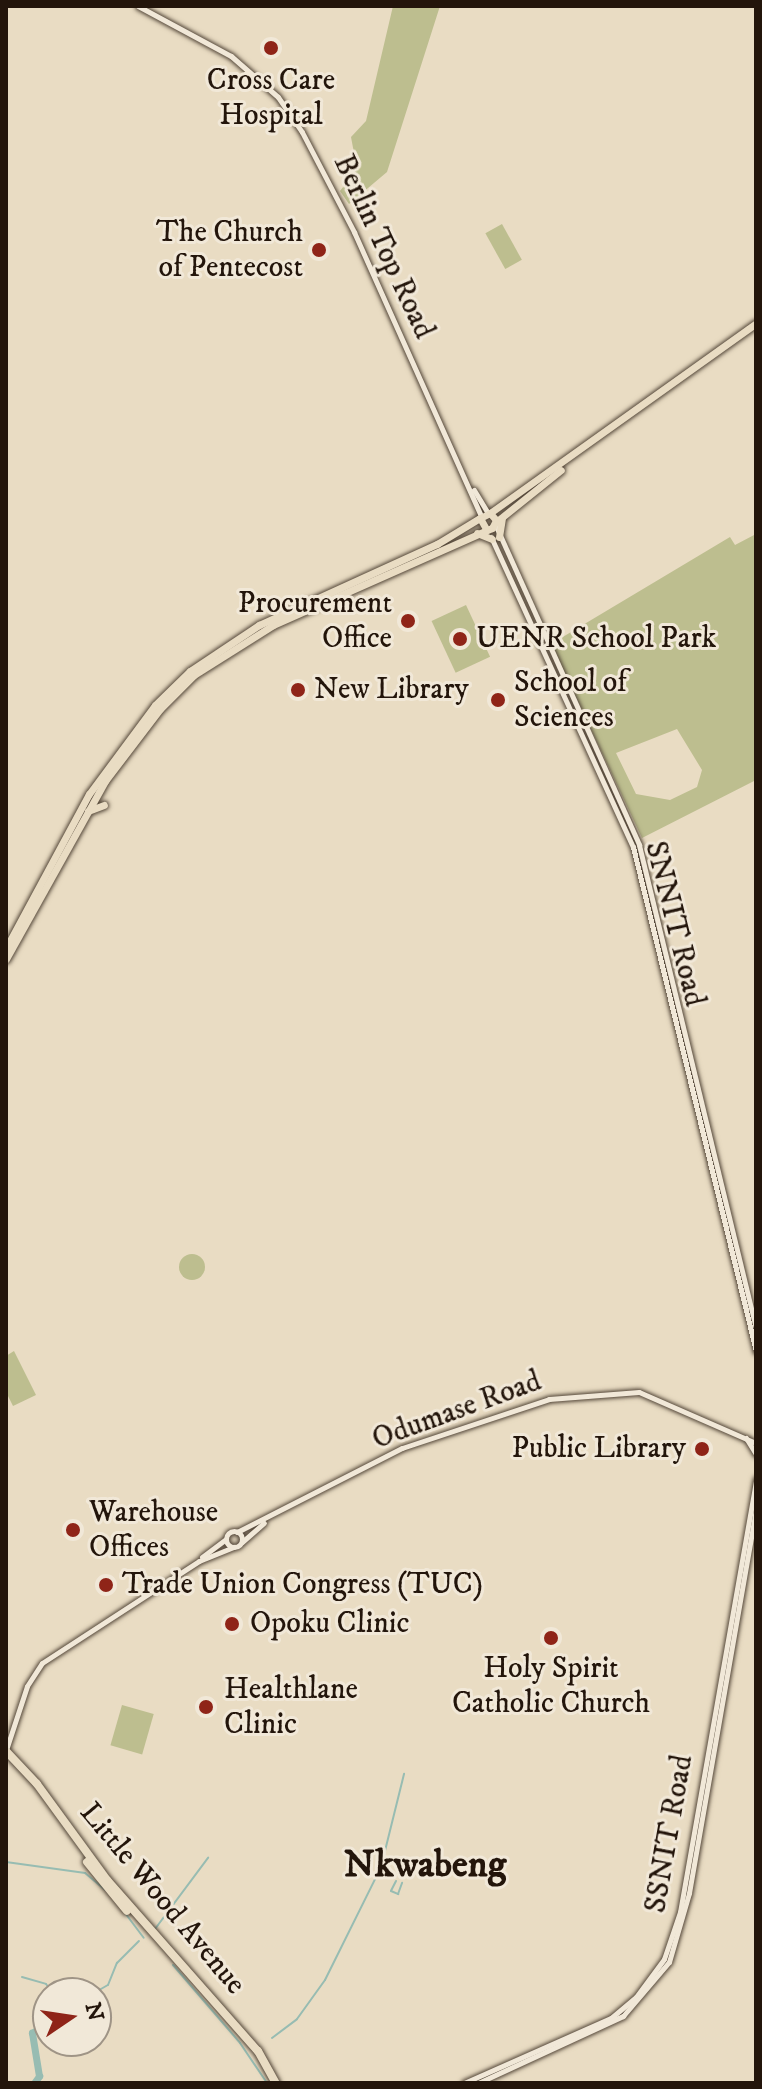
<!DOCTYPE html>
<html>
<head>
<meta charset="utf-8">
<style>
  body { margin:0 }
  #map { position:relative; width:762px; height:2089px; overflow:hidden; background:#e9dcc3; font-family:"IM FELL DW Pica",serif }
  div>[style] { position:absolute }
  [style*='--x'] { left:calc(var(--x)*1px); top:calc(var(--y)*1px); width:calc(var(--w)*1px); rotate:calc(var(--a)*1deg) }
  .green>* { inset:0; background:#bdbe8f; transform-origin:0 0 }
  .round { border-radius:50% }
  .stream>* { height:2px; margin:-1px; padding:0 1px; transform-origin:1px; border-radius:1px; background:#97bcb2 }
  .river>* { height:7px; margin:-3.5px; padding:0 3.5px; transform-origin:3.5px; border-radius:3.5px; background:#97bcb2 }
  .roads { filter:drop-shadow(0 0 2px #544739) drop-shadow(0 0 2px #544739) }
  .tertiary>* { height:5px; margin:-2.5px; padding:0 2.5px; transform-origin:2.5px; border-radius:2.5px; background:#f1e8d8 }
  .secondary>* { height:5px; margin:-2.5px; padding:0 2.5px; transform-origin:2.5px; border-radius:2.5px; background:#f1e8d8 }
  .secondary>.ring { margin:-2.5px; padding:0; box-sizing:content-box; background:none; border:5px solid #f1e8d8; border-radius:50% }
  .primary>* { height:7px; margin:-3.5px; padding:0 3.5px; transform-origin:3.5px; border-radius:3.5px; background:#e9dcc3 }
  .trunk>* { height:8px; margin:-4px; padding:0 4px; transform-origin:4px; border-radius:4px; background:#e9dcc3 }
  .dots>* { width:22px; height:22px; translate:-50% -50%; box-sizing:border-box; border:4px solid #f1e8d8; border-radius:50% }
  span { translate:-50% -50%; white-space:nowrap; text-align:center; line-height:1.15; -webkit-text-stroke:6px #f1e8d8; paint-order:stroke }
  .poi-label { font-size:30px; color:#23150b }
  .right { translate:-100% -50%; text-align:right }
  .left { translate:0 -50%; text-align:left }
  .street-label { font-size:30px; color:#23150b }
  .district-label { font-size:38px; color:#23150b; font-weight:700 }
  .frame { position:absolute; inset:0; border:8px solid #23150b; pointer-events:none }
  .north { position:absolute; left:32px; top:1977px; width:80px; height:80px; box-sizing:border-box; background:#f1e8d8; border:2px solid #9f9486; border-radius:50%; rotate:77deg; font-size:22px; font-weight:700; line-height:32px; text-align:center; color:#23150b }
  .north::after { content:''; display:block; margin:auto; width:28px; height:36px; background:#8f2418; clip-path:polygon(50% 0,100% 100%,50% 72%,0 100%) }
</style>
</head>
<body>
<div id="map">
  <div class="green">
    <div style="clip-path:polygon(393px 6px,440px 6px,387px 172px,349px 204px,340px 191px,357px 169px,351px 137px,366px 121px)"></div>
    <div style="left:502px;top:224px;width:41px;height:19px;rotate:61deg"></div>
    <div style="clip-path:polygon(evenodd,756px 534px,756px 780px,642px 838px,551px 644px,730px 537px,735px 545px,756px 534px,677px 729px,702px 770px,697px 787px,670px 800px,636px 794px,616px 753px,677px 729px)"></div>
    <div style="left:466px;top:605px;width:57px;height:38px;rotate:65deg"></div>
    <div class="round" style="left:179px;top:1254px;width:26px;height:26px"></div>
    <div style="clip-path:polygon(14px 1351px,36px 1395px,13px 1406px,6px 1392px,6px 1356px)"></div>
    <div style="left:122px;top:1705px;width:33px;height:42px;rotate:16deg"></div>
  </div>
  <div class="stream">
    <div style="--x:6;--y:1862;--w:80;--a:7.9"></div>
    <div style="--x:85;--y:1873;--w:26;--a:40"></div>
    <div style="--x:396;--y:1881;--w:11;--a:117"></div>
    <div style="--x:391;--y:1891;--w:8;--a:23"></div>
    <div style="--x:398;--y:1894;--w:12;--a:-70"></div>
    <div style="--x:125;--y:1913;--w:31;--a:53"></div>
    <div style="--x:155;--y:1929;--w:89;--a:-53.3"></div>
    <div style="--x:173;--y:1965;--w:103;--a:49.3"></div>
    <div style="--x:240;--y:2043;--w:48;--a:56"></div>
    <div style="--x:22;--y:1977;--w:25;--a:16"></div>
    <div style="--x:46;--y:1984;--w:11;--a:52"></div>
    <div style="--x:94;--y:1993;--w:16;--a:-30"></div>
    <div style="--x:108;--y:1985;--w:24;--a:-68"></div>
    <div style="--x:117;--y:1963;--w:31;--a:-45"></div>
    <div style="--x:272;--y:2038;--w:31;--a:-37"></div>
    <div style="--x:297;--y:2019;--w:48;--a:-54.3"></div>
    <div style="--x:325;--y:1980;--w:126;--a:-63.6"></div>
    <div style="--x:381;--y:1867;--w:96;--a:-76.1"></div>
  </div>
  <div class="river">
    <div style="--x:34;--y:2083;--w:9;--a:-54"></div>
    <div style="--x:39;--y:2076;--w:44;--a:-99.2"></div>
    <div style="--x:32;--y:2033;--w:19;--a:-35"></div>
  </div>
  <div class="roads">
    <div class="tertiary">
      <div style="--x:138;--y:6;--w:106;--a:28.3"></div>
      <div style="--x:231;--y:56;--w:62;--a:41.1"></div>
      <div style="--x:278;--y:97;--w:42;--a:55.6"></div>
      <div style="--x:302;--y:132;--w:113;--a:62.5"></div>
      <div style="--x:354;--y:232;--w:311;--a:65.9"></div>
      <div style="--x:474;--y:490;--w:27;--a:59"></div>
      <div style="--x:495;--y:524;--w:352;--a:65.8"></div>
      <div style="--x:639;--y:845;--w:496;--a:76.4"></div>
      <div style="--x:491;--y:537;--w:341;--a:65.4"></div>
      <div style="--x:633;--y:847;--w:519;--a:76.29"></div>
      <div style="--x:464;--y:2083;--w:161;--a:-23.9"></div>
      <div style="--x:611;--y:2018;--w:33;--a:-40"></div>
      <div style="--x:636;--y:1997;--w:47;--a:-53.6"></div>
      <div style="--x:664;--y:1959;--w:50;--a:-71.2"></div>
      <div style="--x:680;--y:1912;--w:440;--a:-80"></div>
      <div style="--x:478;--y:2083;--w:160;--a:-24.8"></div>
      <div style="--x:623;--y:2016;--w:71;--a:-49.6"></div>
      <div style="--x:669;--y:1962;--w:72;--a:-73.8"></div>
      <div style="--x:689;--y:1893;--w:389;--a:-80.1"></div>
    </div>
    <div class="secondary">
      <div style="--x:746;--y:1438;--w:19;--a:58"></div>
      <div class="ring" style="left:226px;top:1531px;width:11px;height:11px"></div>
      <div style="--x:237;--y:1532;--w:185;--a:-27"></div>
      <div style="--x:402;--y:1448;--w:155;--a:-18.4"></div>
      <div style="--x:549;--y:1399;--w:90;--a:-4.4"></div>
      <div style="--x:639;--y:1392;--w:128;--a:23.6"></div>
      <div style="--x:242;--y:1542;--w:29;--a:-41"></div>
      <div style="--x:202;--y:1557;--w:30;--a:-37"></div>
      <div style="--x:6;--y:1750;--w:67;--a:-71.8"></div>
      <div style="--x:27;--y:1686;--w:27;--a:-57"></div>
      <div style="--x:42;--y:1663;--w:187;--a:-33"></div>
      <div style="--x:199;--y:1561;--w:38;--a:-22"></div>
    </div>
    <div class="primary">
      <div style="--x:490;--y:513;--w:327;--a:-35.5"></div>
      <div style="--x:496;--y:522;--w:83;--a:-38.7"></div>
      <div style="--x:477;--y:533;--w:16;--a:22"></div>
      <div style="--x:499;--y:537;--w:18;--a:-81"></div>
      <div style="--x:88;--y:811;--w:17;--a:-21"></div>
      <div style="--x:6;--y:948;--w:175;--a:-61.7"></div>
      <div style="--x:89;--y:794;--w:111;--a:-53.4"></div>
      <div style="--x:155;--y:705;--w:49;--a:-44.2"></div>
      <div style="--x:190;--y:671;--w:83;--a:-33.7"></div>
      <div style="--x:259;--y:625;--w:196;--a:-24.5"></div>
      <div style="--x:437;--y:544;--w:50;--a:-31.2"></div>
      <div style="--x:6;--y:959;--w:204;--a:-60.9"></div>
      <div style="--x:105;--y:781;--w:91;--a:-52.6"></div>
      <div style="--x:160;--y:709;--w:48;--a:-45"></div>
      <div style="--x:194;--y:675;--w:93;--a:-32.3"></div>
      <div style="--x:273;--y:625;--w:240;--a:-23.9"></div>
      <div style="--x:492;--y:528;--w:9;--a:-63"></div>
      <div style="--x:496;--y:520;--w:9;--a:-131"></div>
      <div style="--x:490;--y:513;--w:11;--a:153"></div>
      <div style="--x:480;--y:518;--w:13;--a:61"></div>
    </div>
    <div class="trunk">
      <div style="--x:6;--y:1751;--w:45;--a:46.8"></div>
      <div style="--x:37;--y:1784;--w:119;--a:53.9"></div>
      <div style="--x:107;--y:1880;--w:228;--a:48.6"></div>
      <div style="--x:258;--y:2051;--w:37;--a:61"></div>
      <div style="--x:87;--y:1862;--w:63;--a:50.8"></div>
    </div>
  </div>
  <div class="dots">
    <div style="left:271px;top:48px;background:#8f2418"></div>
    <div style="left:319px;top:250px;background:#8f2418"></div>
    <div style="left:408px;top:621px;background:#8f2418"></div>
    <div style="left:460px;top:639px;background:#8f2418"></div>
    <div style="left:298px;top:690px;background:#8f2418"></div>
    <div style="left:498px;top:700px;background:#8f2418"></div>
    <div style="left:702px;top:1449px;background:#8f2418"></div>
    <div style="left:73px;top:1530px;background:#8f2418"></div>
    <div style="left:106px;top:1585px;background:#8f2418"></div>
    <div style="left:232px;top:1624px;background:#8f2418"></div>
    <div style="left:551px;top:1638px;background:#8f2418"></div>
    <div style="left:206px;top:1707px;background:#8f2418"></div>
  </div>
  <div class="poi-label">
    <span style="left:271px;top:98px">Cross Care<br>Hospital</span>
    <span class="right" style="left:303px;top:250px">The Church<br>of Pentecost</span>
    <span class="right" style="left:392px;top:621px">Procurement<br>Office</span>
    <span class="left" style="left:476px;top:639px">UENR School Park</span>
    <span class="left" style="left:514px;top:700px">School of<br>Sciences</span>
    <span class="left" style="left:314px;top:690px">New Library</span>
    <span class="right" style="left:686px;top:1449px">Public Library</span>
    <span class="left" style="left:89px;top:1530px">Warehouse<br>Offices</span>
    <span class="left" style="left:122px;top:1585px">Trade Union Congress (TUC)</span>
    <span class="left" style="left:250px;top:1624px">Opoku Clinic</span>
    <span style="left:551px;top:1686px">Holy Spirit<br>Catholic Church</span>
    <span class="left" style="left:224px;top:1707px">Healthlane<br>Clinic</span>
  </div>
  <div class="street-label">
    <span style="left:383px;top:247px;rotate:65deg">Berlin Top Road</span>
    <span style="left:674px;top:924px;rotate:76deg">SNNIT Road</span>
    <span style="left:457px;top:1411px;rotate:-20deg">Odumase Road</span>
    <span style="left:670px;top:1834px;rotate:-80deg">SSNIT Road</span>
    <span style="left:162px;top:1899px;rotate:50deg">Little Wood Avenue</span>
  </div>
  <div class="district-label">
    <span style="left:425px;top:1866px">Nkwabeng</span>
  </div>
  <div class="frame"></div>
  <div class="north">N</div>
</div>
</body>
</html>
